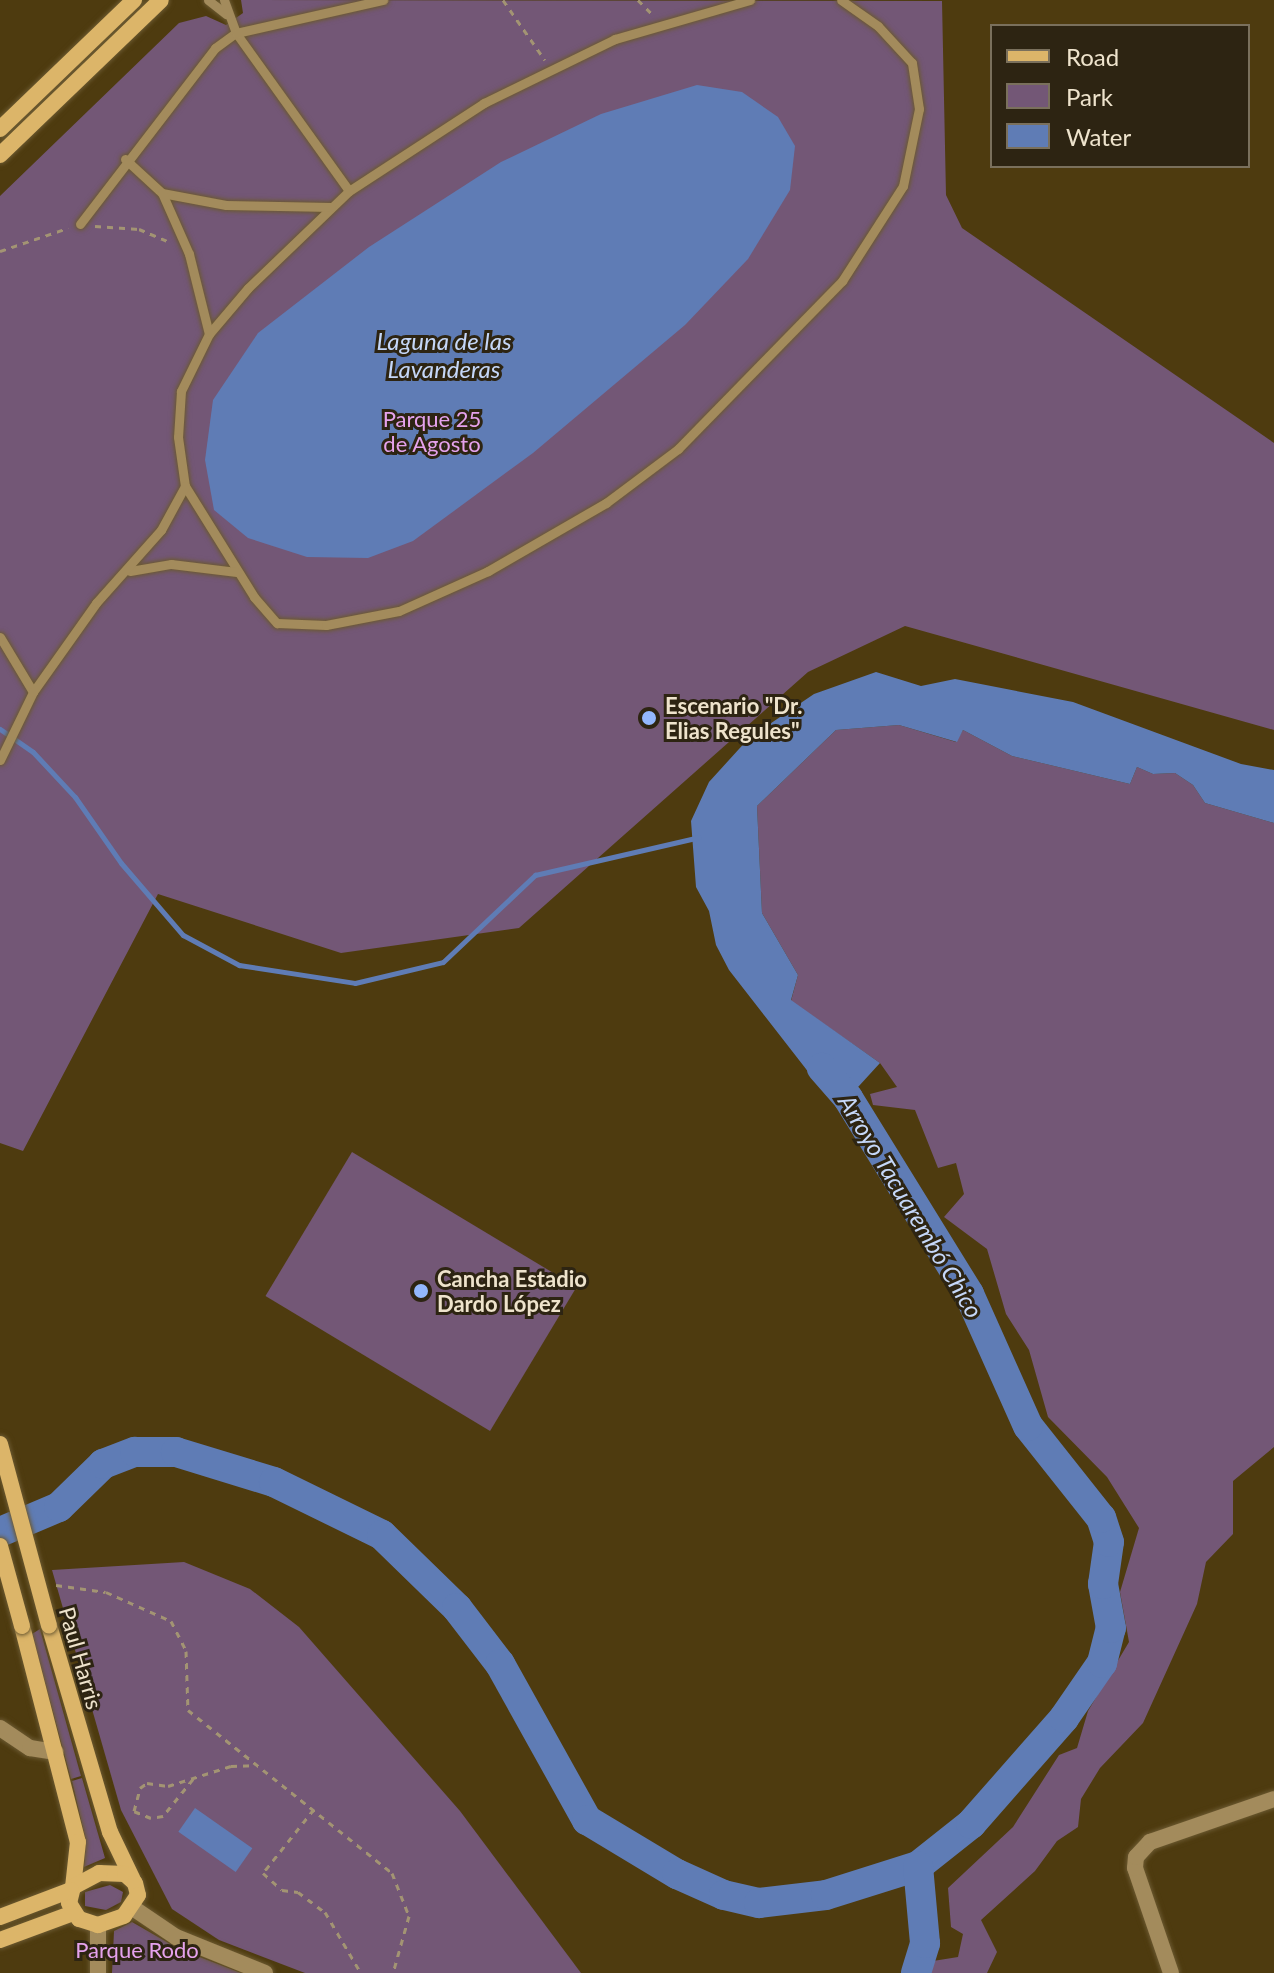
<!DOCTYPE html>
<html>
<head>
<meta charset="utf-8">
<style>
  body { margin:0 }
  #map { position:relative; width:1274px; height:1973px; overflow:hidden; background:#4e3b0f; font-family:Lato,sans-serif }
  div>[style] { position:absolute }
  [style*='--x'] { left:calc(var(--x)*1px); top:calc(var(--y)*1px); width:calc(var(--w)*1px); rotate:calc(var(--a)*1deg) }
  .green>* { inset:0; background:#735776; transform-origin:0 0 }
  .water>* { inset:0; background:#5f7cb5; transform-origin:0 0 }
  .stream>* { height:5px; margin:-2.5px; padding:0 2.5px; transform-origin:2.5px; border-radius:2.5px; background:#5f7cb5 }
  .river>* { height:30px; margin:-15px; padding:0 15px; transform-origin:15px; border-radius:15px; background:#5f7cb5 }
  .path>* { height:3px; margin-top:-1.5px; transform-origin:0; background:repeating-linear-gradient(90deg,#a39473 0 6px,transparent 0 12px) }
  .roads { filter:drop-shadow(0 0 2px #6b5931) drop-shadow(0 0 2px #6b5931) }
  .service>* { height:9px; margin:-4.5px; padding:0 4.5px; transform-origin:4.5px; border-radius:4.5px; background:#a38b5c }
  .minor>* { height:16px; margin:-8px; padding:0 8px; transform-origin:8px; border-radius:8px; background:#a38b5c }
  .tertiary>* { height:16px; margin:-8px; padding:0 8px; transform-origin:8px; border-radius:8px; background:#a38b5c }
  .secondary>* { height:16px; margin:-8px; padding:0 8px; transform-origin:8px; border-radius:8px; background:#dcb569 }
  .bridges { filter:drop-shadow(0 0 2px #6b5931) drop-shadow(0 0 2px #6b5931) }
  .secondary-bridge>* { height:16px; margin:-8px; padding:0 8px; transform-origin:8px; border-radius:8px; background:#dcb569 }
  .dots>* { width:22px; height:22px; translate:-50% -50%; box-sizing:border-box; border:4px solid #2d2412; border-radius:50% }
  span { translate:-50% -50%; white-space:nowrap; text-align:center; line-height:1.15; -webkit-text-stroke:6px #2d2412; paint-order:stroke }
  .park-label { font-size:22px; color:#e5a2ec }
  .poi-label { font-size:22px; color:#eee3cc; font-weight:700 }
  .left { translate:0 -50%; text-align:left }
  .street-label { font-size:22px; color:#eee3cc }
  .water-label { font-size:24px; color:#c5d7f8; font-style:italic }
  .legend { position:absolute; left:990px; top:24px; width:260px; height:144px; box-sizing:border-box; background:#2d2412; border:2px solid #7a705c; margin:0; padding:10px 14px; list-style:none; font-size:24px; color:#eee3cc }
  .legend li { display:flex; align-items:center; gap:16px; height:40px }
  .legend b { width:40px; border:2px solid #7a705c }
</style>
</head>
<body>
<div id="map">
  <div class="green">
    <div style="clip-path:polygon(241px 0,942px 1px,946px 195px,962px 228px,1274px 443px,1274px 730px,905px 626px,808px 672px,519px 928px,341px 953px,158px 894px,23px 1151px,0 1143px,0 196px,179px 23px,206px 16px,226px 25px,243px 13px)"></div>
    <div style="clip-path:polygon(899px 725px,956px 742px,963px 730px,1012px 756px,1130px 784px,1137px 767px,1153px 774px,1175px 773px,1193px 785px,1205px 803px,1274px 823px,1274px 1447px,1233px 1481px,1233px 1534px,1206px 1562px,1197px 1604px,1143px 1723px,1100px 1768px,1081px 1799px,1078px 1827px,1057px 1841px,1035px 1871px,981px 1920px,997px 1952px,987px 1973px,930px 1973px,933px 1961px,958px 1957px,963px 1934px,951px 1927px,948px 1888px,1013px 1827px,1059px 1755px,1077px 1748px,1088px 1711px,1129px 1642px,1120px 1592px,1139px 1528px,1107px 1477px,1048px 1417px,1029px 1350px,1006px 1314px,987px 1249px,944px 1217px,964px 1194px,956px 1163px,938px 1168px,915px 1110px,873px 1105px,870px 1094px,897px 1087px,880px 1063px,791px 1001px,798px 975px,762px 913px,757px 806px,836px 730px)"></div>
    <div style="left:352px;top:1152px;width:262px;height:168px;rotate:31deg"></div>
    <div style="clip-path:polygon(184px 1562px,250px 1589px,299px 1627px,460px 1811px,581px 1973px,305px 1973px,219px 1940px,172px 1909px,121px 1810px,52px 1570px)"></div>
    <div style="clip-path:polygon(40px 1629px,81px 1776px,71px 1779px,32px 1634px)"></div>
    <div style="clip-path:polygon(82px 1778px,105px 1858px,84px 1867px,86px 1841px,72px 1781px)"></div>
    <div style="clip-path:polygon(110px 1885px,123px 1892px,121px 1902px,106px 1910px,85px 1906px,85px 1892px)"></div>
    <div style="clip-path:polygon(132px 1922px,179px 1949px,241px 1973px,112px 1973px,114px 1931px)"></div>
  </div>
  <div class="water">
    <div style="clip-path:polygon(697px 85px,742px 92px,778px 117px,795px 146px,790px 190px,748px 259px,685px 325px,533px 453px,413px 541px,368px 558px,307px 557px,248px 538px,214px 510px,205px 460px,213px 400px,258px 333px,369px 247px,501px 162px,601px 114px)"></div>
    <div style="clip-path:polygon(876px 672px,921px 686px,955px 679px,1073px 702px,1241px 764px,1274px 770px,1274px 823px,1205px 803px,1193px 785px,1175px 773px,1153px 774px,1137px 767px,1130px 784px,1012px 756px,963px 730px,957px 742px,899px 725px,836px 730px,757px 806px,762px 913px,798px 975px,791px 1000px,880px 1063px,848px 1098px,827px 1096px,729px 970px,716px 945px,709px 911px,696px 887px,691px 821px,709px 782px,749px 738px,814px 694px)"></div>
    <div style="left:195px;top:1808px;width:70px;height:29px;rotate:35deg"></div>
  </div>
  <div class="stream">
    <div style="--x:0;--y:729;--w:40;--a:34.9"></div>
    <div style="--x:33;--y:752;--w:62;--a:47"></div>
    <div style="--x:75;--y:797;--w:80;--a:55.1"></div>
    <div style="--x:121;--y:863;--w:95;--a:49.3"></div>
    <div style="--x:183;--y:935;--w:64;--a:28.2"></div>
    <div style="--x:239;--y:965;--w:117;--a:8.8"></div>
    <div style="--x:355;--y:983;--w:90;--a:-13.4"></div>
    <div style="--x:443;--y:962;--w:127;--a:-43.4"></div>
    <div style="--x:535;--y:875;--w:168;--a:-13"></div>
  </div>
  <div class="river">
    <div style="--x:0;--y:1532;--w:64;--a:-23"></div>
    <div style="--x:59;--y:1507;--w:62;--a:-44.3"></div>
    <div style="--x:103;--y:1464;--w:34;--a:-21"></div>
    <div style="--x:135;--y:1452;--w:41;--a:0"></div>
    <div style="--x:176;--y:1452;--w:102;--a:17"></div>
    <div style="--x:274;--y:1482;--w:120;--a:26.1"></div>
    <div style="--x:382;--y:1535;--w:105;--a:44.2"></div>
    <div style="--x:457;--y:1608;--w:71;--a:52.5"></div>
    <div style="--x:500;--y:1664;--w:179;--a:60.9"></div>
    <div style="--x:587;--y:1820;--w:105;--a:31"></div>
    <div style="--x:677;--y:1874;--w:51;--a:24.1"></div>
    <div style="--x:724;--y:1895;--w:36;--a:13"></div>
    <div style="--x:759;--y:1903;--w:67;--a:-6.8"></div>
    <div style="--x:826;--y:1895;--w:96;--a:-17.5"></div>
    <div style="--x:918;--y:1866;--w:68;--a:-38.4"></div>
    <div style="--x:971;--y:1824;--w:141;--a:-48.7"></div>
    <div style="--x:1064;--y:1718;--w:67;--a:-55.4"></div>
    <div style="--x:1102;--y:1663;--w:36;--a:-76"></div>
    <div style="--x:1111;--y:1628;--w:45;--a:-100.3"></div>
    <div style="--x:1103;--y:1584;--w:42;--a:-81.9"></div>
    <div style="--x:1109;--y:1542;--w:25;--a:-108"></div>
    <div style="--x:1101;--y:1518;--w:117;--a:-128.4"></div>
    <div style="--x:1028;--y:1426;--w:145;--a:-114.1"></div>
    <div style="--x:969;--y:1294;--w:230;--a:-121.7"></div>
    <div style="--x:848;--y:1098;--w:40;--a:-131"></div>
    <div style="--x:916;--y:1973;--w:31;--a:-73"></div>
    <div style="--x:925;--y:1943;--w:77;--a:-95.2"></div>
  </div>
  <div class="path">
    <div style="--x:503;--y:0;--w:73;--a:55"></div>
    <div style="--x:638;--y:0;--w:20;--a:45"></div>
    <div style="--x:95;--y:226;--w:44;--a:3.9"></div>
    <div style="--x:139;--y:229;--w:33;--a:23"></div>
    <div style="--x:0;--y:251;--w:72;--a:-18.7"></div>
    <div style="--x:56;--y:1585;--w:50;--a:8"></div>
    <div style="--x:106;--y:1592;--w:71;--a:24"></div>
    <div style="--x:171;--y:1621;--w:34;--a:63"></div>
    <div style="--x:186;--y:1651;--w:59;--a:88.1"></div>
    <div style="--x:188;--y:1710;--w:261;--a:38.6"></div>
    <div style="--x:392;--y:1873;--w:46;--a:68.4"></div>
    <div style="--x:409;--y:1916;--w:59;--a:105.7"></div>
    <div style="--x:193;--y:1779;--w:48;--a:129"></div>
    <div style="--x:163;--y:1816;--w:12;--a:171"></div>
    <div style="--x:151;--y:1818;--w:18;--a:-158"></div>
    <div style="--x:134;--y:1811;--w:24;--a:-75"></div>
    <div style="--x:140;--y:1788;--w:9;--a:-36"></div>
    <div style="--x:147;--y:1783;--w:21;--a:8"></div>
    <div style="--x:168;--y:1786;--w:66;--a:-17.6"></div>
    <div style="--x:231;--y:1766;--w:23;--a:-2"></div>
    <div style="--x:314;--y:1809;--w:82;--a:128.6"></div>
    <div style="--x:263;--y:1873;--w:25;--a:42"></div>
    <div style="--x:282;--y:1890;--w:16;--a:7"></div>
    <div style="--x:298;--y:1892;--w:34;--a:37"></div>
    <div style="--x:325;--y:1912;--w:71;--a:59.5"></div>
  </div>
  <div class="roads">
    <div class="service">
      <div style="--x:208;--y:0;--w:23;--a:38"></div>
      <div style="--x:224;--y:0;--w:35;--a:70"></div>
      <div style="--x:236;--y:33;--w:194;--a:54.4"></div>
      <div style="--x:750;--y:0;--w:141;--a:163.9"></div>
      <div style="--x:615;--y:39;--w:146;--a:154"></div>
      <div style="--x:484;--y:103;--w:161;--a:146.9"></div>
      <div style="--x:349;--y:191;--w:140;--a:136.2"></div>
      <div style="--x:248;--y:288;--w:60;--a:130.3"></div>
      <div style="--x:209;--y:334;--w:64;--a:116.2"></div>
      <div style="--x:181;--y:391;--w:46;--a:93.7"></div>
      <div style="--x:178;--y:437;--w:49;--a:81.9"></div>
      <div style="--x:185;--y:486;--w:131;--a:58.1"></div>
      <div style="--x:254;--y:597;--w:35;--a:49"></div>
      <div style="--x:277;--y:623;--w:49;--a:2.3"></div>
      <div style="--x:326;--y:625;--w:74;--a:-10.9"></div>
      <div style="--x:399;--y:611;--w:98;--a:-24.2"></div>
      <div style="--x:488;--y:571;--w:136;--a:-30"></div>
      <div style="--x:606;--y:503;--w:90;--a:-36.9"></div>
      <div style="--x:678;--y:449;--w:235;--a:-45.7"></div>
      <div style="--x:842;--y:281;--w:113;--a:-57.3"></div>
      <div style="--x:903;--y:186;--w:79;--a:-78.3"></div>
      <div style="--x:919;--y:109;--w:47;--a:-98.7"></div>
      <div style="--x:912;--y:63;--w:50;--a:-132.6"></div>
      <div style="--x:878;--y:26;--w:45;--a:-144.9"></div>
      <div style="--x:125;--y:159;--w:50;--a:42.6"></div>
      <div style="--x:162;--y:193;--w:65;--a:10.6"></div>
      <div style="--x:226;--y:205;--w:105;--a:1.1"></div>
      <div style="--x:162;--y:193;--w:67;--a:66.1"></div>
      <div style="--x:189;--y:254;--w:82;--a:76"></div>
      <div style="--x:80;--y:224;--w:222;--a:-52.5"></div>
      <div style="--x:215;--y:48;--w:26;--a:-36"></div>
      <div style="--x:236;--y:33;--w:151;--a:-12.7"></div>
      <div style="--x:130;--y:571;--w:42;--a:-9.7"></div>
      <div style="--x:171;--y:564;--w:66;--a:6.9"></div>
      <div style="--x:0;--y:637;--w:64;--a:59"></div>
      <div style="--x:0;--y:760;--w:76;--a:-64.1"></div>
      <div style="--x:33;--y:692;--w:109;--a:-54.7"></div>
      <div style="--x:96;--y:603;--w:98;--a:-48.3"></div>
      <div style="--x:161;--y:530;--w:50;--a:-61.4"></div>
    </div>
    <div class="minor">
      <div style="--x:0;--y:1728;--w:36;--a:34"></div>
      <div style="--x:30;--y:1748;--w:26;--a:9"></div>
      <div style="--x:1171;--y:1973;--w:111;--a:-108.9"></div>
      <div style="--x:1135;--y:1868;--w:11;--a:-85"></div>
      <div style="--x:1136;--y:1857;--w:21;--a:-47"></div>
      <div style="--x:1150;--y:1842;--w:131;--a:-19.1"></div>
    </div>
    <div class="tertiary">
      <div style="--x:133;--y:1908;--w:52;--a:34"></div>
      <div style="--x:176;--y:1937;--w:96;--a:22"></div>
      <div style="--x:98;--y:1925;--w:48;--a:90"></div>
    </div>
    <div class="secondary">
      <div style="--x:0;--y:129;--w:186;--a:-43.9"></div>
      <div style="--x:0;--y:155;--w:223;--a:-43.9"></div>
      <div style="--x:49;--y:1625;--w:216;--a:73.6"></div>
      <div style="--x:110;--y:1832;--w:53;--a:64.4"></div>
      <div style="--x:22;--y:1626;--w:223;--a:75.5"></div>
      <div style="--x:78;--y:1842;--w:45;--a:96.3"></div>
      <div style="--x:99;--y:1873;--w:26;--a:2"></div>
      <div style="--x:125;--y:1874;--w:13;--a:42"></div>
      <div style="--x:135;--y:1883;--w:12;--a:76"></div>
      <div style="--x:138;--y:1895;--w:25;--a:124"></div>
      <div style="--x:124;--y:1916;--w:28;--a:161"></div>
      <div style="--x:98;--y:1925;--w:20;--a:-162"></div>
      <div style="--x:79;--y:1919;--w:19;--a:-122"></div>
      <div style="--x:69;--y:1903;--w:16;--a:-76"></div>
      <div style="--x:73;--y:1887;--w:30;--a:-28"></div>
      <div style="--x:0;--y:1917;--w:76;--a:-20.8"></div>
      <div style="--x:0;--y:1940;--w:78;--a:-20.3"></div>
    </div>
  </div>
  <div class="bridges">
    <div class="secondary-bridge">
      <div style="--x:0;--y:1444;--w:188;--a:74.9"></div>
      <div style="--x:0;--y:1546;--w:83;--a:74.6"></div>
    </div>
  </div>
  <div class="dots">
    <div style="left:649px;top:718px;background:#93b7fd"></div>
    <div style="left:421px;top:1291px;background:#93b7fd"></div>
  </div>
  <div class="park-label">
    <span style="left:432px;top:431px">Parque 25<br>de Agosto</span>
    <span style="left:137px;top:1950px">Parque Rodo</span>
  </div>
  <div class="poi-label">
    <span class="left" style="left:665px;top:718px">Escenario "Dr.<br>Elias Regules"</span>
    <span class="left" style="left:437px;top:1291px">Cancha Estadio<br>Dardo López</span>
  </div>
  <div class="street-label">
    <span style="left:81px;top:1658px;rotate:74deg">Paul Harris</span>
  </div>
  <div class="water-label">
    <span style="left:444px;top:355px">Laguna de las<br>Lavanderas</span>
    <span style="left:911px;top:1206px;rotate:59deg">Arroyo Tacuarembó Chico</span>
  </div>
  <ul class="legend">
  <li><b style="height:10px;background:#dcb569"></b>Road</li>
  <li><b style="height:22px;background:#735776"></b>Park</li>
  <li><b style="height:22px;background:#5f7cb5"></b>Water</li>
  </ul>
</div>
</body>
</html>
